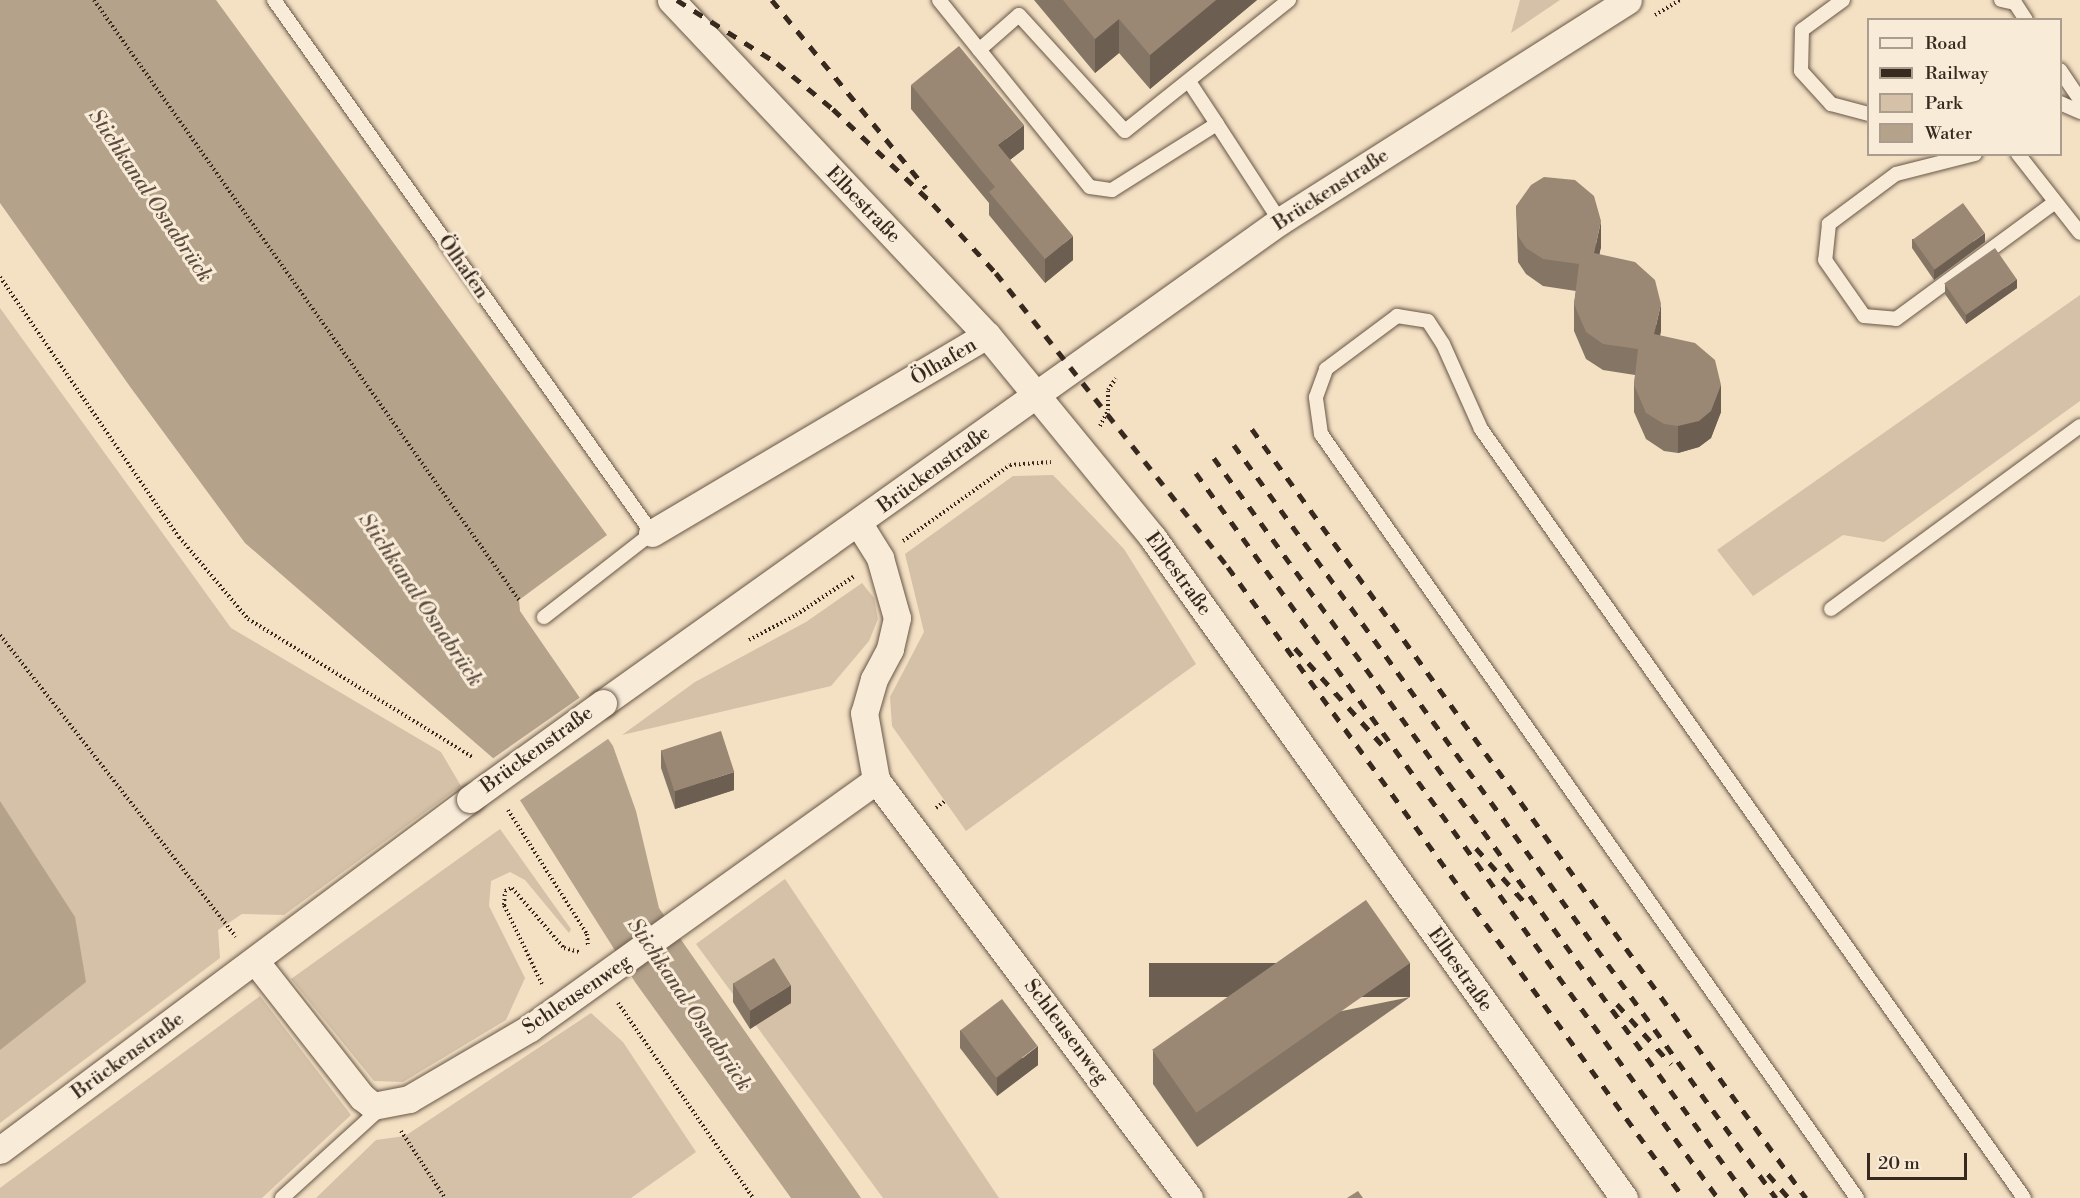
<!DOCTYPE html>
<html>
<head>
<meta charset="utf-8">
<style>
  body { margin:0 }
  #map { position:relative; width:2080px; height:1198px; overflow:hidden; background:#f4e0c3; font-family:"Libre Bodoni",serif }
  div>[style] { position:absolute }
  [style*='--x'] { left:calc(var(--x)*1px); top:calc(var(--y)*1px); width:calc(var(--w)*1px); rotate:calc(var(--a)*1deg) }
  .green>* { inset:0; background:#d4c1a7 }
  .water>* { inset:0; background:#b4a28b }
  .pier>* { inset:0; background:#f4e0c3; transform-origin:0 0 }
  .path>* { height:4px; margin-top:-2px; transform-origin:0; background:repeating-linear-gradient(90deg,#38291f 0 1.5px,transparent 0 4.5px) }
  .roads { filter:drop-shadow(0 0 2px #675748) drop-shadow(0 0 2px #675748) }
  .service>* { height:14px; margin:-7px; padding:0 7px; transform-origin:7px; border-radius:7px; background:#f8ebd8 }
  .minor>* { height:27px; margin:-13.5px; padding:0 13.5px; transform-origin:13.5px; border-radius:13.5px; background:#f8ebd8 }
  .rail>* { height:4.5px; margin-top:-2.25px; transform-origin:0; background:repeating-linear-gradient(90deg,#38291f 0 10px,transparent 0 20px) }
  .bridges { filter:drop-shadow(0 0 2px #675748) drop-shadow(0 0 2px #675748) }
  .minor-bridge>* { height:27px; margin:-13.5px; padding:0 13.5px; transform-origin:13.5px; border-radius:13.5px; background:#f8ebd8 }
  .wall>* { inset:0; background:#847564 }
  .shaded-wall>* { inset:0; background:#6c5f51; transform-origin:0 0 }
  .building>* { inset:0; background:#9a8874; transform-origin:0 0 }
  span { translate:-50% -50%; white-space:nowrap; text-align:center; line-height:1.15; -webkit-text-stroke:6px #f8ebd8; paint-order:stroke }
  .street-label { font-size:20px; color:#38291f }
  .water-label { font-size:21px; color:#5d4d3f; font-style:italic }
  .legend { position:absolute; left:1867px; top:18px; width:195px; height:138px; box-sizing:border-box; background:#f8ebd8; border:2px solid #ab9d8e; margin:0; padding:8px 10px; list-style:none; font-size:18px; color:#38291f }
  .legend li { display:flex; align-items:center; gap:12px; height:30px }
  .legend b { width:30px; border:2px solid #ab9d8e }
  .scale { position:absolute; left:1867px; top:1153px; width:100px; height:27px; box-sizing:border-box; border:3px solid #38291f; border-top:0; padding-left:8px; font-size:18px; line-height:21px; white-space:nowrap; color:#38291f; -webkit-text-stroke:4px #f8ebd8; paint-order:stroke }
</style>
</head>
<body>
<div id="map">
  <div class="green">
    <div style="clip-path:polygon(1520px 0,1560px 0,1511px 33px)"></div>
    <div style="clip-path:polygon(2080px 295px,2080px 401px,1884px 542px,1843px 535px,1753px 596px,1717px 550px)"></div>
    <div style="clip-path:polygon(0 308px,231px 628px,441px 752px,461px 786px,284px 915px,242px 914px,218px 930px,220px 958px,0 1123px)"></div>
    <div style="clip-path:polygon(1053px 475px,1124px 549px,1196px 664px,966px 831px,892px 726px,890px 697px,924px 632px,905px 554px,1013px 476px)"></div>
    <div style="clip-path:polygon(862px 583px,874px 598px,878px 619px,869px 641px,831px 686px,622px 735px,695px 682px,806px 622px)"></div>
    <div style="clip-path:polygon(500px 829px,571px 929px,569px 933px,525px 880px,510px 872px,491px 881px,489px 906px,525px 978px,506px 1020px,403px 1082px,374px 1081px,291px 979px)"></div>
    <div style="clip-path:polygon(785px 879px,999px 1198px,883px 1198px,696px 944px)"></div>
    <div style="clip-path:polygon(260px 996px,351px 1115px,262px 1198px,0 1198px,0 1188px)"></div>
    <div style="clip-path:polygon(591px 1013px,623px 1042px,696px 1152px,631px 1198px,316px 1198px,376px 1140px,405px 1136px)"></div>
  </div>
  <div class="water">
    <div style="clip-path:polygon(0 0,216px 0,607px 535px,519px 600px,520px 611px,613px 746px,636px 811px,659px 908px,861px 1198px,791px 1198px,635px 982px,494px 759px,245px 543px,131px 388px,0 203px)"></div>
    <div style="clip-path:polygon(0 801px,75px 917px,86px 982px,0 1050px)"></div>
  </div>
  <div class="pier">
    <div style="left:582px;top:696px;width:50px;height:111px;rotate:55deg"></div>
  </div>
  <div class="path">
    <div style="--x:94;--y:0;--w:735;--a:54.69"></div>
    <div style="--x:1655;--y:15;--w:29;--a:-31"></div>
    <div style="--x:0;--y:277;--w:316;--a:55.5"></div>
    <div style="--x:179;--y:537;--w:107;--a:49.9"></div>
    <div style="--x:248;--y:619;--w:265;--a:31.6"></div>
    <div style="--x:1100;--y:426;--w:18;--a:-63"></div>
    <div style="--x:1108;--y:410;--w:20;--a:-90"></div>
    <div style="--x:1108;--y:390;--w:14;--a:-56"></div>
    <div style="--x:903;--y:541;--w:131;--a:-35.4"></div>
    <div style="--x:1010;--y:465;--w:41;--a:-4.2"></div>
    <div style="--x:0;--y:635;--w:383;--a:52"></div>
    <div style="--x:749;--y:640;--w:53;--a:-28"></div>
    <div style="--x:796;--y:615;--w:69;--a:-33.7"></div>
    <div style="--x:936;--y:808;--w:11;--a:-38"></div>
    <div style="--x:508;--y:810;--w:147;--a:57.5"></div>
    <div style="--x:587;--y:934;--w:12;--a:85"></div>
    <div style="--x:542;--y:984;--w:88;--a:-115.7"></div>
    <div style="--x:504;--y:905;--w:14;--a:-86"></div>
    <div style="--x:505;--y:891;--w:8;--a:-23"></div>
    <div style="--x:512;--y:888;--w:79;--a:49.1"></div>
    <div style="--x:564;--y:948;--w:16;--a:15"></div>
    <div style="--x:618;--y:1003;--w:237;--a:55.3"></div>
    <div style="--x:401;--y:1131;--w:80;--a:56.7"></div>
  </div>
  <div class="roads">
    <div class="service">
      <div style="--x:274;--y:0;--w:653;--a:54.66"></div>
      <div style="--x:652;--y:533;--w:137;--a:142.1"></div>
      <div style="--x:939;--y:0;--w:240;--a:51.1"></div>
      <div style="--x:1090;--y:187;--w:22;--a:8"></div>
      <div style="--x:1112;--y:190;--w:124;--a:-32.2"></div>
      <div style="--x:1217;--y:124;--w:116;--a:57"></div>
      <div style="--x:1843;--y:0;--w:51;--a:143.8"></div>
      <div style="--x:1802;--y:30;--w:41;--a:91.4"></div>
      <div style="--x:1801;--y:71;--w:45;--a:47.7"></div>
      <div style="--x:1831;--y:104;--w:38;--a:15"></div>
      <div style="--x:2001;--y:0;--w:14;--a:12"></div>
      <div style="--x:2015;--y:3;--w:20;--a:57"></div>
      <div style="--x:979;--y:50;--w:53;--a:-41.2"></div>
      <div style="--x:1019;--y:15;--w:157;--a:47.6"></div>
      <div style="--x:1125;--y:131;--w:210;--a:-38.6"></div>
      <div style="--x:2060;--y:70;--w:36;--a:56"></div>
      <div style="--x:1190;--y:83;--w:49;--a:56.6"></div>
      <div style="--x:2060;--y:103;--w:22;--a:24"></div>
      <div style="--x:1975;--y:154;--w:81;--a:165.8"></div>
      <div style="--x:1896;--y:174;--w:84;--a:143.3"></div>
      <div style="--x:1829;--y:224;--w:36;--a:96"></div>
      <div style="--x:1825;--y:260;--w:68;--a:55.1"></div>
      <div style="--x:1864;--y:316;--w:32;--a:5"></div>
      <div style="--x:1896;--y:319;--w:197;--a:-36.3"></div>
      <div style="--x:2018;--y:154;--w:100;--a:51.9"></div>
      <div style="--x:1831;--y:609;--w:309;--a:-36.3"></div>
      <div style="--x:282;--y:1198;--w:135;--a:-42.3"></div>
      <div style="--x:1857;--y:1198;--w:933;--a:-125.05"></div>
      <div style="--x:1321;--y:434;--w:37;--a:-98"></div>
      <div style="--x:1316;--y:397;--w:30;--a:-70"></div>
      <div style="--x:1326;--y:369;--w:89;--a:-36.7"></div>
      <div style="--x:1397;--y:316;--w:31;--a:9"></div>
      <div style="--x:1428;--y:321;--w:27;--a:57"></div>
      <div style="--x:1443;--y:344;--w:93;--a:65.9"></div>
      <div style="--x:1481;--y:429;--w:941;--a:54.77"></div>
    </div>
    <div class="minor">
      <div style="--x:671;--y:0;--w:461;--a:46.7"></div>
      <div style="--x:987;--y:335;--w:262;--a:50.7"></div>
      <div style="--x:1153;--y:538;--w:811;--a:54.49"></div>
      <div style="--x:859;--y:524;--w:40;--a:58"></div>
      <div style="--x:880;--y:558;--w:62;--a:74.2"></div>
      <div style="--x:897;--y:618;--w:32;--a:103"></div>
      <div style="--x:890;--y:649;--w:34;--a:118"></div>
      <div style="--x:874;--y:679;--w:35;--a:106"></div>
      <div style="--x:864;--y:713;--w:68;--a:79.8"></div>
      <div style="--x:652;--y:533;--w:389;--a:-30.6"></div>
      <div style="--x:603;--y:703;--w:831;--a:-35.45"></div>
      <div style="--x:1280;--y:221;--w:412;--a:-32.4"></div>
      <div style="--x:256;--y:962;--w:172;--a:51.9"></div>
      <div style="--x:362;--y:1097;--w:14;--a:39"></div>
      <div style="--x:373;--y:1106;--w:37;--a:-11"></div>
      <div style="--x:409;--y:1099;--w:140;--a:-30.4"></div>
      <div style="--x:530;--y:1028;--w:426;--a:-35.6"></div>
      <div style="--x:876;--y:780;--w:522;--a:53.17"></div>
      <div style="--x:0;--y:1150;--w:587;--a:-36.75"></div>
    </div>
  </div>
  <div class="rail">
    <div style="--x:677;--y:0;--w:118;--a:32.2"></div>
    <div style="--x:777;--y:63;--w:72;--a:39.4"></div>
    <div style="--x:833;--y:109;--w:138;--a:43.5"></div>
    <div style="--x:933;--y:204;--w:93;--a:47.6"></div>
    <div style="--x:996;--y:273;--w:375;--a:51.7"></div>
    <div style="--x:1228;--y:567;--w:779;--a:54.15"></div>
    <div style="--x:772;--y:0;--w:243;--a:50.7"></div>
    <div style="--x:1252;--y:429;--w:948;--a:54.23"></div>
    <div style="--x:1234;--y:445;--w:928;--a:54.25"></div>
    <div style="--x:1214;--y:458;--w:913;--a:54.18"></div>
    <div style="--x:1196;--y:473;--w:893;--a:54.25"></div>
    <div style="--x:1295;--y:648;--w:137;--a:48"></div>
    <div style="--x:1476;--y:848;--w:78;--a:48.1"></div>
    <div style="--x:1617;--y:1004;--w:81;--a:48"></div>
    <div style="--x:1768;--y:1174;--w:32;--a:49"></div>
  </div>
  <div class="bridges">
    <div class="minor-bridge">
      <div style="--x:470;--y:799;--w:164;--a:-35.8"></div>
    </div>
  </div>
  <div class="wall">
    <div style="clip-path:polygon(1034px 0,1257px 0,1150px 89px,1119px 53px,1095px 73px)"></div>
    <div style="clip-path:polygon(911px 85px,1024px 149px,1010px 160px,1073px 260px,1045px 283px,989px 215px,989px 203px,911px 109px)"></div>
    <div style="clip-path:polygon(1516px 206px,1601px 247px,1599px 254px,1661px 331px,1660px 335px,1721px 412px,1711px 438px,1699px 447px,1678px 453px,1664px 451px,1646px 439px,1634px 412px,1634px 385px,1635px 375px,1603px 370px,1586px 359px,1574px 331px,1574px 304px,1576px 291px,1543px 286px,1526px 274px,1518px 262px)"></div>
    <div style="clip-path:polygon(1912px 239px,1985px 242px,1934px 280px,1912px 248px)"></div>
    <div style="clip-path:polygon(1945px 285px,2017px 288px,1966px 324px,1945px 294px)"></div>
    <div style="clip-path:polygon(661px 750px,734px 790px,675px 809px,661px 768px)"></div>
    <div style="clip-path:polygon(733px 983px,791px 1003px,750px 1029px,733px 1002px)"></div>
    <div style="clip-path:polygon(1410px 997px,1197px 1147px,1153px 1084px,1153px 1050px)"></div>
    <div style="clip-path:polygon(960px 1030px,1038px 1065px,997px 1096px,960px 1048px)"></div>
  </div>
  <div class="shaded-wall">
    <div style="clip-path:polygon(1216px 0,1257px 0,1150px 89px,1150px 55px)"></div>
    <div style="clip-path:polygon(1119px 19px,1119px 53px,1095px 73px,1095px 39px)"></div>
    <div style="clip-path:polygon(1024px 125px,1024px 149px,998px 169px,998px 145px)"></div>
    <div style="clip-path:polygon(1601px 221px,1601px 247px,1594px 280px,1594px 253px)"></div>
    <div style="clip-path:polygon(1985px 233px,1985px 242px,1934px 280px,1934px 270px)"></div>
    <div style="clip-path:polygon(1073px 236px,1073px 260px,1045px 283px,1045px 259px)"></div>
    <div style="clip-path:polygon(2017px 279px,2017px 288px,1966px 324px,1966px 315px)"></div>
    <div style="clip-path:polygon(1661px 304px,1661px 331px,1654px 360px,1654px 334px)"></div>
    <div style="clip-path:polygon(1721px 385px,1721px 412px,1711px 438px,1699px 447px,1678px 453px,1678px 426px)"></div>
    <div style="clip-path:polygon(734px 772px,734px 790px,675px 809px,675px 791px)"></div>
    <div style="left:1410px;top:963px;width:34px;height:261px;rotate:90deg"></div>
    <div style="clip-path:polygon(791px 985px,791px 1003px,750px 1029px,750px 1011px)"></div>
    <div style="clip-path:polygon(1038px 1046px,1038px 1065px,997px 1096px,997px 1078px)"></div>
  </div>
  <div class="building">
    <div style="clip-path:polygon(1063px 0,1216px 0,1150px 55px,1119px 19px,1095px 39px)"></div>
    <div style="clip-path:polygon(959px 46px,1024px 125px,998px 145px,1073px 236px,1045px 259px,989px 192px,995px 187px,911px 85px)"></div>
    <div style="clip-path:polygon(1544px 177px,1575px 180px,1594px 196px,1601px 221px,1594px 253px,1635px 262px,1655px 280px,1661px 304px,1654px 334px,1695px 343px,1715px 360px,1721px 385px,1711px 411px,1699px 421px,1678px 426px,1664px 424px,1646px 413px,1634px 385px,1638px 349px,1603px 344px,1586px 332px,1574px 304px,1579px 264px,1543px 259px,1526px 248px,1518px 236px,1516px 206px,1531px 185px)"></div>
    <div style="left:1963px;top:203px;width:37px;height:62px;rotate:54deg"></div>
    <div style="left:1995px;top:248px;width:38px;height:62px;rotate:55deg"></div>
    <div style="left:721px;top:731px;width:43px;height:63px;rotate:72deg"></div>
    <div style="left:1366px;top:900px;width:77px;height:261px;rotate:55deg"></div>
    <div style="left:774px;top:958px;width:32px;height:48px;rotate:58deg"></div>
    <div style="left:1002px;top:999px;width:59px;height:52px;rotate:53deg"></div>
    <div style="clip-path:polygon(1358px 1191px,1363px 1198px,1347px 1198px)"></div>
  </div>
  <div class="street-label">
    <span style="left:1331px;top:190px;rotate:-33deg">Brückenstraße</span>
    <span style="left:863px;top:205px;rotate:46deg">Elbestraße</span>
    <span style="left:463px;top:267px;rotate:55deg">Ölhafen</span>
    <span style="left:944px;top:362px;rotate:-31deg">Ölhafen</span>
    <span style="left:934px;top:470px;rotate:-36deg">Brückenstraße</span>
    <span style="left:1178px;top:574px;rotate:54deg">Elbestraße</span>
    <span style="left:537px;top:750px;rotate:-36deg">Brückenstraße</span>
    <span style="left:1460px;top:970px;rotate:55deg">Elbestraße</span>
    <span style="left:577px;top:995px;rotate:-34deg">Schleusenweg</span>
    <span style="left:1066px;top:1032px;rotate:53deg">Schleusenweg</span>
    <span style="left:128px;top:1056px;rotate:-36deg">Brückenstraße</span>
  </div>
  <div class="water-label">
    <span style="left:150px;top:196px;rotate:56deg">Stichkanal Osnabrück</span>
    <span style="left:420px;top:600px;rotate:56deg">Stichkanal Osnabrück</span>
    <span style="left:689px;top:1005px;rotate:56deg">Stichkanal Osnabrück</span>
  </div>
  <ul class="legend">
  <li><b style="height:8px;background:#f8ebd8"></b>Road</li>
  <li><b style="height:8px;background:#38291f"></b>Railway</li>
  <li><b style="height:16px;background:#d4c1a7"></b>Park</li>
  <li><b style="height:16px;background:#b4a28b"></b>Water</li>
  </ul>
  <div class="scale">20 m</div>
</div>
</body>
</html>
